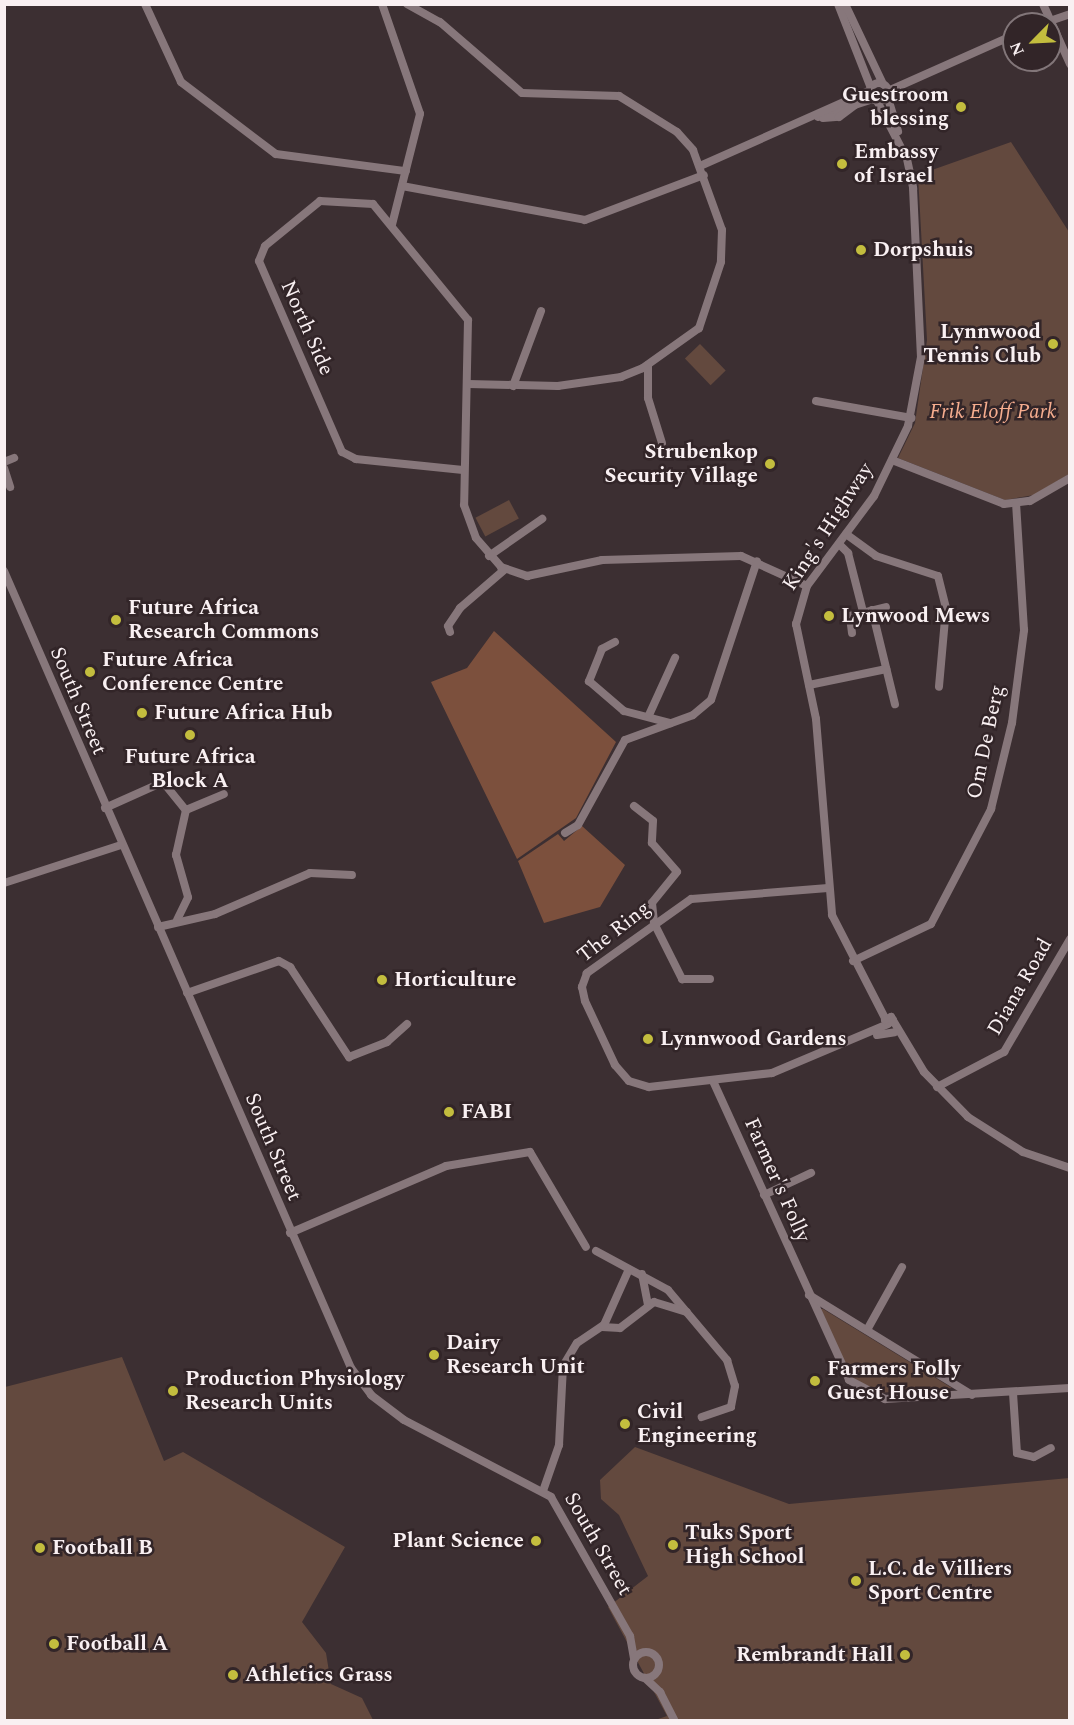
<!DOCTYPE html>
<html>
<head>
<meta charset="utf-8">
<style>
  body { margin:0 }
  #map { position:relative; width:1074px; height:1725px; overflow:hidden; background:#3c2f32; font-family:Spectral,serif }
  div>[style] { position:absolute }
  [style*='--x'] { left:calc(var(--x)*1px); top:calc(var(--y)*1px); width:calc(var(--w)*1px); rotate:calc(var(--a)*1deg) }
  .green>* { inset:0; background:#63493e; transform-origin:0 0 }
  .forest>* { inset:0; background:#7c503d }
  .minor>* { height:8px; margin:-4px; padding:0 4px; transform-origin:4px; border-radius:4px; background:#87777b }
  .minor>.ring { margin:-4px; padding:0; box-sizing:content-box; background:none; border:8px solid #87777b; border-radius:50% }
  .dots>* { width:16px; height:16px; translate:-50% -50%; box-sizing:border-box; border:3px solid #322528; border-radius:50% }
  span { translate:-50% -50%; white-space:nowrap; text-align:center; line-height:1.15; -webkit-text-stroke:5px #322528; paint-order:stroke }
  .poi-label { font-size:21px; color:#f9f0f2; font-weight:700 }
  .right { translate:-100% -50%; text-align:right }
  .left { translate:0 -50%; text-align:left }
  .street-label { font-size:21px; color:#f9f0f2 }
  .park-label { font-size:21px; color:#f6ad8f; font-style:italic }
  .frame { position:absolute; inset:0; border:6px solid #f9f0f2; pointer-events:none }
  .north { position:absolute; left:1002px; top:12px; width:60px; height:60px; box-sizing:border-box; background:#322528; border:2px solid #827679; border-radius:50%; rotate:246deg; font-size:16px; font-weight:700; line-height:24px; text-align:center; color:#f9f0f2 }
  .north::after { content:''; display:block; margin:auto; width:21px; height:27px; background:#c3bd3e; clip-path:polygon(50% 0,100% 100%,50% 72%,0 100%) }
</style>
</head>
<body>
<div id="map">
  <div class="green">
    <div style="clip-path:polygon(1011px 142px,1069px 232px,1069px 474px,1034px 495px,1005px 500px,898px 458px,915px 423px,927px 340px,918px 175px)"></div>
    <div style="left:700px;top:344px;width:37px;height:21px;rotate:46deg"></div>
    <div style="left:509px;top:500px;width:21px;height:38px;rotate:62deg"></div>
    <div style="clip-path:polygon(818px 1309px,823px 1309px,952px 1388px,877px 1393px,849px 1376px)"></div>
    <div style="clip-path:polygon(122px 1357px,164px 1461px,183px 1452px,345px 1547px,302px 1622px,326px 1653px,331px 1684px,362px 1698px,373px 1720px,5px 1720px,5px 1387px)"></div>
    <div style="clip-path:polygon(635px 1447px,789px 1504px,1069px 1478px,1069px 1720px,655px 1720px,667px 1716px,608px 1607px,648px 1576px,619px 1515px,601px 1499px,600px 1480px)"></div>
  </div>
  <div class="forest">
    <div style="clip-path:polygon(494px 631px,616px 742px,576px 818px,517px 859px,431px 682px,467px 668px)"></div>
    <div style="clip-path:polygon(582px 826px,625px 865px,600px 907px,544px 923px,518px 861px,558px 834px,564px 841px)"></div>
  </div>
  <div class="minor">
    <div style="--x:145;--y:4;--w:86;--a:65.2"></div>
    <div style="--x:181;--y:82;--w:119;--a:37.2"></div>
    <div style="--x:276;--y:154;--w:131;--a:7.5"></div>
    <div style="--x:382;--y:4;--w:116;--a:70.9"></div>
    <div style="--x:420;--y:114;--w:114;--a:104.2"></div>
    <div style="--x:407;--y:4;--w:38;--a:29"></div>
    <div style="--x:440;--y:22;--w:108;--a:40.9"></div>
    <div style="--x:522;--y:93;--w:97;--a:1.8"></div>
    <div style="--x:619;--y:96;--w:68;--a:31.8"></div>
    <div style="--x:677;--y:132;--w:24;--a:48"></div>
    <div style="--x:693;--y:150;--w:85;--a:70.1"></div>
    <div style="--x:722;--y:230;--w:32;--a:92"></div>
    <div style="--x:721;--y:262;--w:70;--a:108.4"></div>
    <div style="--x:699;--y:328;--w:69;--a:144.5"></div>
    <div style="--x:643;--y:368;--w:24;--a:158"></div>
    <div style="--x:621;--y:377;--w:64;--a:171.9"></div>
    <div style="--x:558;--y:386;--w:90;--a:-178.7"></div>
    <div style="--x:838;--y:4;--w:90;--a:68.6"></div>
    <div style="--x:845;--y:4;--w:89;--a:64.6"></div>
    <div style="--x:1043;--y:4;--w:66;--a:65.8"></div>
    <div style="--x:1041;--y:24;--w:31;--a:-19"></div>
    <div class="ring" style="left:870px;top:83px;width:10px;height:10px"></div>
    <div style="--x:888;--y:91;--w:138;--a:-24"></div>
    <div style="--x:887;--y:95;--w:38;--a:73"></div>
    <div style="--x:877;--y:101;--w:65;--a:62.7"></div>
    <div style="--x:907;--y:159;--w:30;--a:78"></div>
    <div style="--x:913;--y:188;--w:169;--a:87.3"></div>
    <div style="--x:921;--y:357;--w:70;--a:100.7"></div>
    <div style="--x:908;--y:426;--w:78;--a:115.9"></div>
    <div style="--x:874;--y:496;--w:112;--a:126.7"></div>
    <div style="--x:807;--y:586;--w:40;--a:106"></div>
    <div style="--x:796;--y:624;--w:97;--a:78.1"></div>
    <div style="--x:816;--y:719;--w:197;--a:85.3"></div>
    <div style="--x:832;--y:915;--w:116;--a:62.8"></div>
    <div style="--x:818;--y:117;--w:58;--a:-18.1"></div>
    <div style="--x:823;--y:118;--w:16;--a:-4"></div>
    <div style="--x:839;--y:117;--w:20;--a:-37"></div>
    <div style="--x:700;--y:166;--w:187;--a:-24"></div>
    <div style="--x:402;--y:186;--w:186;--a:10.5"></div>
    <div style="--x:585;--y:220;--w:127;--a:-20.7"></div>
    <div style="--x:648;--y:365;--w:33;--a:90"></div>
    <div style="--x:648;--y:398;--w:47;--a:72.7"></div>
    <div style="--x:513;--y:386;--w:80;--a:-69.5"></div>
    <div style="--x:816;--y:401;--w:97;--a:10.1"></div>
    <div style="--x:892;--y:460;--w:120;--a:21.4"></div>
    <div style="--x:1004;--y:504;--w:26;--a:-7"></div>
    <div style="--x:1030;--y:501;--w:46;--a:-29.9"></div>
    <div style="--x:4;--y:462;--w:11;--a:-22"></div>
    <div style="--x:4;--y:468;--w:20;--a:72"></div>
    <div style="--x:463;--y:470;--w:108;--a:-174.1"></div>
    <div style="--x:356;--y:459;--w:16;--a:-153"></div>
    <div style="--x:342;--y:452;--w:208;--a:-113.5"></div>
    <div style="--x:259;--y:261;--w:16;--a:-68"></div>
    <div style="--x:265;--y:246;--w:71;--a:-39.3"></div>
    <div style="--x:320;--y:201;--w:53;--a:3.2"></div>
    <div style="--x:373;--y:204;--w:150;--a:50.7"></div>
    <div style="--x:468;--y:320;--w:185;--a:91.2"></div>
    <div style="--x:464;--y:505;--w:35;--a:70"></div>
    <div style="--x:476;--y:538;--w:38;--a:49"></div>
    <div style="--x:501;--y:567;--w:28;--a:19"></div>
    <div style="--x:527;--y:576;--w:77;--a:-12"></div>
    <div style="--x:602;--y:560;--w:139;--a:-1.6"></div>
    <div style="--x:741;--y:556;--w:72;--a:24.4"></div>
    <div style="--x:846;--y:534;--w:37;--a:36"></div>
    <div style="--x:876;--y:556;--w:65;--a:17.9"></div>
    <div style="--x:938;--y:576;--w:33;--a:76"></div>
    <div style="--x:946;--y:608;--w:79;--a:95.1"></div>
    <div style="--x:839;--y:544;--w:13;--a:45"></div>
    <div style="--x:848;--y:553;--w:61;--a:75.7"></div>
    <div style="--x:489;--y:556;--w:65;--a:-34.9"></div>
    <div style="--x:4;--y:571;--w:869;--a:66.47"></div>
    <div style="--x:351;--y:1368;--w:34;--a:53"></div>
    <div style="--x:371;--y:1395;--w:41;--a:37.1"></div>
    <div style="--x:404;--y:1420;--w:166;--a:27.6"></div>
    <div style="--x:551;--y:1497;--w:160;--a:60.4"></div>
    <div style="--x:630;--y:1636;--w:23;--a:80"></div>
    <div style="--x:872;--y:610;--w:97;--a:76.3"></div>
    <div style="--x:450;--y:632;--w:6;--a:-108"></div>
    <div style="--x:448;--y:626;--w:22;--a:-56"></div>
    <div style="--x:460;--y:608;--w:58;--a:-40.8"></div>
    <div style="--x:852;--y:633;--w:17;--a:-97"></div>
    <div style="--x:850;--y:616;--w:37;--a:-14"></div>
    <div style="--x:615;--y:642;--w:15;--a:152"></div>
    <div style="--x:602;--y:649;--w:35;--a:112"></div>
    <div style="--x:589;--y:681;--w:46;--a:40.6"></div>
    <div style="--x:624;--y:711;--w:48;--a:14.6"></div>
    <div style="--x:809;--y:685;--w:79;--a:-11.7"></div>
    <div style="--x:649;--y:715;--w:63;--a:-65.5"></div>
    <div style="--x:634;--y:806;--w:24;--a:38"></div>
    <div style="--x:653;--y:821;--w:22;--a:93"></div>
    <div style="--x:652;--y:843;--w:38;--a:49"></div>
    <div style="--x:677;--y:872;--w:40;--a:129"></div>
    <div style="--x:652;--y:903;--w:20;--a:84"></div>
    <div style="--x:654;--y:923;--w:63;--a:63.4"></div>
    <div style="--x:682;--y:979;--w:28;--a:0"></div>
    <div style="--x:105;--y:808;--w:64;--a:-24.1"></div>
    <div style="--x:163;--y:782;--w:36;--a:51"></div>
    <div style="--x:186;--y:810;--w:41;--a:-22.8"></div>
    <div style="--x:565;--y:833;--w:15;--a:-32"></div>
    <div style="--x:578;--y:825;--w:97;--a:-61.1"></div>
    <div style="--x:625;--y:740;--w:72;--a:-20.2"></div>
    <div style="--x:693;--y:715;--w:23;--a:-40"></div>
    <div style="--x:711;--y:700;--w:146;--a:-71.7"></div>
    <div style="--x:4;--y:883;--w:123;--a:-18"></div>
    <div style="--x:828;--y:888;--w:137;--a:175.4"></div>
    <div style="--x:691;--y:899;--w:128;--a:144.6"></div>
    <div style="--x:587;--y:973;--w:15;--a:110"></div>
    <div style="--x:582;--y:987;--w:14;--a:78"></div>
    <div style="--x:585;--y:1001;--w:71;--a:64.9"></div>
    <div style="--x:615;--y:1065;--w:21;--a:49"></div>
    <div style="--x:629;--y:1081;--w:21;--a:17"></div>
    <div style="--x:649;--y:1087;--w:124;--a:-6.5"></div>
    <div style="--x:772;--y:1073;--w:126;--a:-22.9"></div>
    <div style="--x:177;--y:920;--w:25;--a:-64"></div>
    <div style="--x:188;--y:897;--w:44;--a:-105.9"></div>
    <div style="--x:176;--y:855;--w:46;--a:-77.5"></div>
    <div style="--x:158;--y:927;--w:58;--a:-12.8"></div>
    <div style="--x:215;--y:914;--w:103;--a:-23.3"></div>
    <div style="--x:310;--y:873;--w:42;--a:2.7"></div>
    <div style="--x:853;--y:961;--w:86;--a:-25.4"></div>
    <div style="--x:931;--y:924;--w:130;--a:-62.4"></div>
    <div style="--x:991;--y:809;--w:89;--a:-76.3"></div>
    <div style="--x:1012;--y:723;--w:94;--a:-82.6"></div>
    <div style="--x:1024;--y:630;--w:126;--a:-93.6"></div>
    <div style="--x:187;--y:993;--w:97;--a:-19.2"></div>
    <div style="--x:279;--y:961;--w:13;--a:29"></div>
    <div style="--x:290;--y:967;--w:108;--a:56.8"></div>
    <div style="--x:349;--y:1057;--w:41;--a:-21.5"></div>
    <div style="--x:387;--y:1042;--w:27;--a:-42"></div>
    <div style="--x:893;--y:1020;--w:8;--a:180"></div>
    <div style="--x:885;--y:1020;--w:7;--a:-27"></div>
    <div style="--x:891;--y:1017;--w:64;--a:59"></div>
    <div style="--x:924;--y:1072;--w:63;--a:45.6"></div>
    <div style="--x:968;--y:1117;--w:65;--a:32.5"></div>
    <div style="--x:1023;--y:1152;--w:50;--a:18.8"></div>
    <div style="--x:877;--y:1035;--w:18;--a:-9"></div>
    <div style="--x:713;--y:1081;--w:328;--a:65.5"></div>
    <div style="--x:849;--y:1380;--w:41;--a:27.8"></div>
    <div style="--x:885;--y:1399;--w:185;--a:-3.4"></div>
    <div style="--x:937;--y:1087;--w:76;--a:-27.6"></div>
    <div style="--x:1004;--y:1052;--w:131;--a:-59.7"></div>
    <div style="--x:764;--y:1195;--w:52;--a:-25.1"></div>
    <div style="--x:290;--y:1233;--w:170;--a:-23.2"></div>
    <div style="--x:446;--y:1166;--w:85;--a:-9.5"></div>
    <div style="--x:530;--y:1152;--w:110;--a:59.5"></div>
    <div style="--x:596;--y:1251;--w:82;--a:28.4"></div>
    <div style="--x:668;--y:1290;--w:92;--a:49.9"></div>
    <div style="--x:727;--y:1360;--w:27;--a:73"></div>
    <div style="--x:735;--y:1386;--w:21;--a:101"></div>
    <div style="--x:731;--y:1407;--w:31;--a:161"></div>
    <div style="--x:642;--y:1274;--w:31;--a:79"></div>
    <div style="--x:809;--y:1295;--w:191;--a:31.5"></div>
    <div style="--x:602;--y:1327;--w:18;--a:3"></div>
    <div style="--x:620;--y:1328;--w:43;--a:-37.4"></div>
    <div style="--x:654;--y:1302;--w:34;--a:17"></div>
    <div style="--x:867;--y:1330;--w:72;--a:-60.9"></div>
    <div style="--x:1013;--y:1393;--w:60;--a:86.2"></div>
    <div style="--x:1017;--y:1453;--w:17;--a:13"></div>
    <div style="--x:1034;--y:1457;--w:19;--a:-28"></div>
    <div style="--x:543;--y:1491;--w:49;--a:-70.8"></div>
    <div style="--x:559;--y:1445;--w:79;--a:-87.1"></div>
    <div style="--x:563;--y:1366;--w:27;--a:-59"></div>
    <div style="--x:577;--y:1343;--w:32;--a:-34"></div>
    <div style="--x:604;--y:1325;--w:61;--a:-65.9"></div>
    <div class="ring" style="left:633px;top:1652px;width:18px;height:18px"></div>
    <div style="--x:645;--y:1678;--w:21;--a:43"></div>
    <div style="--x:660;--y:1692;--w:31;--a:63"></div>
  </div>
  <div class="dots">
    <div style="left:961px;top:107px;background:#c3bd3e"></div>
    <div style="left:842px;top:164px;background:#c3bd3e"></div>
    <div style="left:861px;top:250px;background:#c3bd3e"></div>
    <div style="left:1053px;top:344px;background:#c3bd3e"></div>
    <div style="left:770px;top:464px;background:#c3bd3e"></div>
    <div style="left:829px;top:616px;background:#c3bd3e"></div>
    <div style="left:116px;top:620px;background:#c3bd3e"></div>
    <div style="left:90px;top:672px;background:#c3bd3e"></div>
    <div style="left:142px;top:713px;background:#c3bd3e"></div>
    <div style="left:190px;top:735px;background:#c3bd3e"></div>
    <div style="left:382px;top:980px;background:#c3bd3e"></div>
    <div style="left:648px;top:1039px;background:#c3bd3e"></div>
    <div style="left:449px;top:1112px;background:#c3bd3e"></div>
    <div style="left:434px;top:1355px;background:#c3bd3e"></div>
    <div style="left:815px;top:1381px;background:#c3bd3e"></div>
    <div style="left:173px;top:1391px;background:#c3bd3e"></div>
    <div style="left:625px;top:1424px;background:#c3bd3e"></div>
    <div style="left:536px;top:1541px;background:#c3bd3e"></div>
    <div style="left:673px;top:1545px;background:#c3bd3e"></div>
    <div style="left:40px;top:1548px;background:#c3bd3e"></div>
    <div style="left:856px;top:1581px;background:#c3bd3e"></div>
    <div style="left:54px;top:1644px;background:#c3bd3e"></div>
    <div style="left:905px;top:1655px;background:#c3bd3e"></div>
    <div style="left:233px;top:1675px;background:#c3bd3e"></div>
  </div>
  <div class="poi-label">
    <span class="right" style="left:949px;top:107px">Guestroom<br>blessing</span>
    <span class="left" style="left:854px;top:164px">Embassy<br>of Israel</span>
    <span class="left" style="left:873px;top:250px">Dorpshuis</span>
    <span class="right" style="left:1041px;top:344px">Lynnwood<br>Tennis Club</span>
    <span class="right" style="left:758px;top:464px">Strubenkop<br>Security Village</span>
    <span class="left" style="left:128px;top:620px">Future Africa<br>Research Commons</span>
    <span class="left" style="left:841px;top:616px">Lynwood Mews</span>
    <span class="left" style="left:102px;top:672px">Future Africa<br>Conference Centre</span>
    <span class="left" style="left:154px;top:713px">Future Africa Hub</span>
    <span style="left:190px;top:769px">Future Africa<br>Block A</span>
    <span class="left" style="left:394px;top:980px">Horticulture</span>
    <span class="left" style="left:660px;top:1039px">Lynnwood Gardens</span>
    <span class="left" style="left:461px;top:1112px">FABI</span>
    <span class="left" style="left:446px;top:1355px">Dairy<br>Research Unit</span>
    <span class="left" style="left:827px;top:1381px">Farmers Folly<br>Guest House</span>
    <span class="left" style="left:185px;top:1391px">Production Physiology<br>Research Units</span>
    <span class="left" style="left:637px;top:1424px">Civil<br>Engineering</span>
    <span class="left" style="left:685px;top:1545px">Tuks Sport<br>High School</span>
    <span class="right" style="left:524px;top:1541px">Plant Science</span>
    <span class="left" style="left:52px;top:1548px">Football B</span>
    <span class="left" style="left:868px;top:1581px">L.C. de Villiers<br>Sport Centre</span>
    <span class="left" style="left:66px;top:1644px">Football A</span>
    <span class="right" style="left:893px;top:1655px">Rembrandt Hall</span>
    <span class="left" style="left:245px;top:1675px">Athletics Grass</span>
  </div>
  <div class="street-label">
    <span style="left:307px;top:328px;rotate:66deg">North Side</span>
    <span style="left:828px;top:527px;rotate:-57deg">King's Highway</span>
    <span style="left:78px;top:701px;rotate:67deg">South Street</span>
    <span style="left:986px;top:742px;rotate:-78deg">Om De Berg</span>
    <span style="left:614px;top:932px;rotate:-38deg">The Ring</span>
    <span style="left:1020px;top:987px;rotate:-60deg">Diana Road</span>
    <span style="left:273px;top:1147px;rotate:67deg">South Street</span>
    <span style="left:777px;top:1180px;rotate:66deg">Farmer's Folly</span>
    <span style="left:598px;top:1544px;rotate:60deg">South Street</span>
  </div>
  <div class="park-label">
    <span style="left:993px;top:412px">Frik Eloff Park</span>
  </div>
  <div class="frame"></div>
  <div class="north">N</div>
</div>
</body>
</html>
